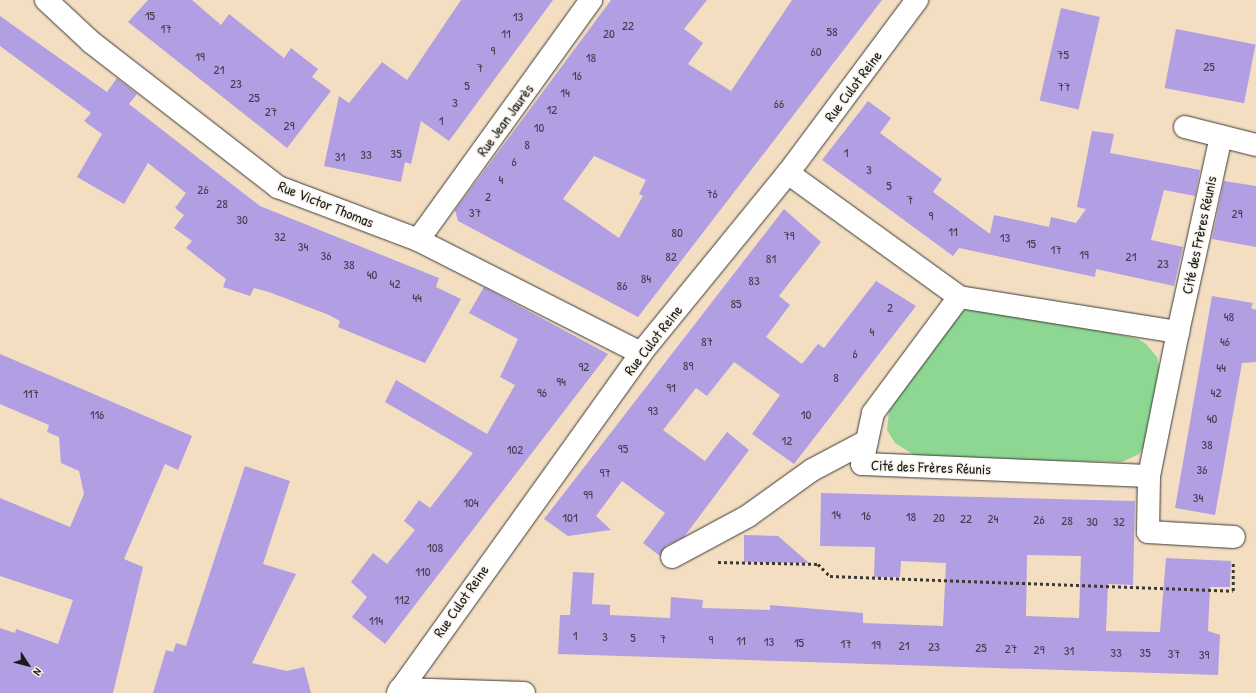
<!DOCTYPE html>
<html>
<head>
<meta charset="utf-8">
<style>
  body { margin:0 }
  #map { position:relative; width:1256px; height:693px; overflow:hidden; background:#f3dec2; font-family:"Patrick Hand",sans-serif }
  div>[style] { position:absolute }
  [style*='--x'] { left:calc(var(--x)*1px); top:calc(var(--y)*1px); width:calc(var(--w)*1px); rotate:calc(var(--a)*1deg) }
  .green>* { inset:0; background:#8ed792 }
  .building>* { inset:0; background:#b29ee2; transform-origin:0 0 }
  .path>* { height:2.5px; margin-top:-1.25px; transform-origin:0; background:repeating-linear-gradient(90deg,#3c3935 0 3px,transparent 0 6px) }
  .roads { filter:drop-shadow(0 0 1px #3c3935) drop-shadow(0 0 1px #3c3935) }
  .minor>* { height:22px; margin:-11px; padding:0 11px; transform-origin:11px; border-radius:11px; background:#fff }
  span { translate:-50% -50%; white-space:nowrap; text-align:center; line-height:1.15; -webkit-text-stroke:3px #f7f3e8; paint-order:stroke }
  .number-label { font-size:13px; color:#423c4e }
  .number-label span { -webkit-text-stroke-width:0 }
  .street-label { font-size:15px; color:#1c1c1c }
  .north { position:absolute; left:8px; top:645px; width:40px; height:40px; -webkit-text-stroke:3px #f7f3e8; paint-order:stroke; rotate:126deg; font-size:11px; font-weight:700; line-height:16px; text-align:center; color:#1c1c1c }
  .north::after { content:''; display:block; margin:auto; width:14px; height:18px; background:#1c1c1c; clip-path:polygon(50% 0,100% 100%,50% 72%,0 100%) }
</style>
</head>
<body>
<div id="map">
  <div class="green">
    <div style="clip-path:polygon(974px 306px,995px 307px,1138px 339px,1146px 344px,1157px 357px,1160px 372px,1148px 440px,1139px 454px,1122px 462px,919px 458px,895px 443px,887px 430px,890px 402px,959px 313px)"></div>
  </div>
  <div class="building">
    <div style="clip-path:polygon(148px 0,192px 0,221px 25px,229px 14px,284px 58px,291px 48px,318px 69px,312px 77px,331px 91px,287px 148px,128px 22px)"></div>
    <div style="clip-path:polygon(461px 0,553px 0,449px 141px,421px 121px,411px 164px,405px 162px,401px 182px,324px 166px,339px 96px,349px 103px,382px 62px,407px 80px)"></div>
    <div style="clip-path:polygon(evenodd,611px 0,707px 0,684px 29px,703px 43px,688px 64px,731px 91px,792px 0,882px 0,638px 317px,458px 221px,455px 210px,611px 0,594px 156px,646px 180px,639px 194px,643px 196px,619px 238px,563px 199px,594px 156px)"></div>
    <div style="left:1061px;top:8px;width:40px;height:95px;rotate:13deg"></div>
    <div style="clip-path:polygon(0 16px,107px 92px,117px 78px,137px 94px,129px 104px,260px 206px,439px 278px,436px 287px,461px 299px,425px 363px,338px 327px,340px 321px,329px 315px,269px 292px,254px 288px,250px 296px,223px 287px,226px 279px,186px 248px,192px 241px,174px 228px,184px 215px,175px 208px,186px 193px,148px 163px,124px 204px,77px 177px,102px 134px,84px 121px,91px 113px,0 46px)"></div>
    <div style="left:1176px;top:29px;width:81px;height:60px;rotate:11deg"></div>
    <div style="clip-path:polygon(868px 101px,891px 118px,880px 133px,942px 179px,933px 192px,990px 234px,994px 215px,1049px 227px,1051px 217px,1076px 223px,1086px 209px,1077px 207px,1092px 131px,1114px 134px,1110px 153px,1200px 170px,1195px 196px,1164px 190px,1151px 240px,1183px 247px,1174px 286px,1096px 269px,1095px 277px,959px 248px,953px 256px,822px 160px)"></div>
    <div style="clip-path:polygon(1224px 181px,1256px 186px,1256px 247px,1212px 239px)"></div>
    <div style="clip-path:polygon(784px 209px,821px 242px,779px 296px,790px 305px,766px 337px,802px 364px,818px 344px,824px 348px,876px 281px,916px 306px,794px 464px,752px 434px,780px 395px,734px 362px,707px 396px,696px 388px,663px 430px,705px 461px,727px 432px,749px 450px,684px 537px,666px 546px,660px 556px,643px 543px,665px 513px,622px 481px,596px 516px,611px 530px,568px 536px,544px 519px)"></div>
    <div style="clip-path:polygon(484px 287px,608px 354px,385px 644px,352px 617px,367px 597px,351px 582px,373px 553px,387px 564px,415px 530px,404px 521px,419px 500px,430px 508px,473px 453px,385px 402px,396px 380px,487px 434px,515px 385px,500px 377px,518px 339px,469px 313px)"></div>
    <div style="clip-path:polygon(1212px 296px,1253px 303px,1251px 308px,1256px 310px,1256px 362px,1242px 363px,1215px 515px,1175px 508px)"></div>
    <div style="clip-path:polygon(0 354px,192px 436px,178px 470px,165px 464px,124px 559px,143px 567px,113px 693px,0 693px,0 628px,15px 633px,16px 629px,58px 644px,73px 600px,0 576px,0 498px,70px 527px,84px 494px,79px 471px,61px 463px,59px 437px,47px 432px,49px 425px,0 404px)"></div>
    <div style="clip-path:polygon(245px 466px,290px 481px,263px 564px,296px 574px,252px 663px,287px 671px,304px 667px,311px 693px,153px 693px,166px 650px,173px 652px,176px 643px,186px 646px)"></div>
    <div style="clip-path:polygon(evenodd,821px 493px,1135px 501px,1133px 585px,1108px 584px,1106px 631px,1160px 632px,1166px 558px,1231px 561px,1230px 587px,1210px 587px,1208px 631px,1220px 635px,1218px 675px,558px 654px,560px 615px,570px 615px,573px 572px,594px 573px,592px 604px,610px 605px,610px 615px,670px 618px,671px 597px,703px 600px,702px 608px,770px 610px,770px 605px,863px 613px,863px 623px,943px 626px,946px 563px,901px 561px,900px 577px,874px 577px,875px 547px,820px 546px,821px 493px,1027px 555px,1081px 556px,1079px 618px,1026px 616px,1027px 555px)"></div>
    <div style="clip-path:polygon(744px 535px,778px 536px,809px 563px,744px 562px)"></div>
  </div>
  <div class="path">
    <div style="--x:718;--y:562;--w:100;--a:1.1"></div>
    <div style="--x:818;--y:564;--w:17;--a:45"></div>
    <div style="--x:830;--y:576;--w:403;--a:2.1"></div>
    <div style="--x:1233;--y:591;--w:29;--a:-90"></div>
  </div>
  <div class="roads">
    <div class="minor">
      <div style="--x:46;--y:0;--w:62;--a:43"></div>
      <div style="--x:91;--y:42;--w:237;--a:37.8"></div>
      <div style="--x:278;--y:187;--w:150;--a:20.7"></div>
      <div style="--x:418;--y:240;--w:250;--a:26.9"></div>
      <div style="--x:1185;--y:127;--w:73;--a:14.2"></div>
      <div style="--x:788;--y:173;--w:211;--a:35.9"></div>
      <div style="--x:959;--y:297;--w:222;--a:9.1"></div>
      <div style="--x:1178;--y:332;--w:147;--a:101.4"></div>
      <div style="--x:1149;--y:476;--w:287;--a:-177.6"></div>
      <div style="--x:862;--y:464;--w:52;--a:-77.8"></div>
      <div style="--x:873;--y:413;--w:144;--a:-53.4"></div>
      <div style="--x:418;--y:240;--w:296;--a:-54.2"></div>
      <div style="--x:1178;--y:332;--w:200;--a:-77.6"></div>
      <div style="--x:1149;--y:476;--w:56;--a:91"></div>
      <div style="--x:1148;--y:532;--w:86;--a:3.3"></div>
      <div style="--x:672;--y:557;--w:86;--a:-28.3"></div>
      <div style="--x:748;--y:516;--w:79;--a:-35.7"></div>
      <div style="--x:812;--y:470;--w:62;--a:-27.8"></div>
      <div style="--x:400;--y:689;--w:124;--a:1.8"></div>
      <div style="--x:398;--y:693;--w:418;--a:-54.4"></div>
      <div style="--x:641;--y:353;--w:232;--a:-50.8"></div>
      <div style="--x:788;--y:173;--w:216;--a:-53.3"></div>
    </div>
  </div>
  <div class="number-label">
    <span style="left:150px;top:15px">15</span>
    <span style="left:518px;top:16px">13</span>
    <span style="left:628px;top:25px">22</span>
    <span style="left:166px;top:28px">17</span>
    <span style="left:832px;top:31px">58</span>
    <span style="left:506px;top:33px">11</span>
    <span style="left:609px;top:33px">20</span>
    <span style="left:493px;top:50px">9</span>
    <span style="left:816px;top:51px">60</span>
    <span style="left:1063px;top:54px">75</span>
    <span style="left:200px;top:56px">19</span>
    <span style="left:591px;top:57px">18</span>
    <span style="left:1209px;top:66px">25</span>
    <span style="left:480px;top:67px">7</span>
    <span style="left:219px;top:69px">21</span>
    <span style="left:577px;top:75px">16</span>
    <span style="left:236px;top:83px">23</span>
    <span style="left:467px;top:85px">5</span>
    <span style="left:1064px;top:86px">77</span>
    <span style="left:565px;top:92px">14</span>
    <span style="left:254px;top:97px">25</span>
    <span style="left:455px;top:102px">3</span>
    <span style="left:779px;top:103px">66</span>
    <span style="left:552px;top:109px">12</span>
    <span style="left:271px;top:111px">27</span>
    <span style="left:441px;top:120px">1</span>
    <span style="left:289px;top:125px">29</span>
    <span style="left:539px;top:127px">10</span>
    <span style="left:527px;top:144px">8</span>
    <span style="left:846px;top:152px">1</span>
    <span style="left:396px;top:153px">35</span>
    <span style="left:366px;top:154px">33</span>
    <span style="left:340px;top:156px">31</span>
    <span style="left:514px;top:161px">6</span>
    <span style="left:869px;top:169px">3</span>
    <span style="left:501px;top:179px">4</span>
    <span style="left:889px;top:185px">5</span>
    <span style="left:203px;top:189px">26</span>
    <span style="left:712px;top:193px">76</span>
    <span style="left:488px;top:196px">2</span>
    <span style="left:910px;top:199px">7</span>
    <span style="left:222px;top:203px">28</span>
    <span style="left:475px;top:212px">37</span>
    <span style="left:1237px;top:213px">29</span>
    <span style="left:931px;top:215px">9</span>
    <span style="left:242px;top:219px">30</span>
    <span style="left:953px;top:231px">11</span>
    <span style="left:677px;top:232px">80</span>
    <span style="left:789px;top:235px">79</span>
    <span style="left:280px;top:236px">32</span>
    <span style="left:1005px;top:237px">13</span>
    <span style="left:1031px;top:243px">15</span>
    <span style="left:303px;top:246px">34</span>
    <span style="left:1056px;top:249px">17</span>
    <span style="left:1084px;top:254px">19</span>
    <span style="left:326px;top:255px">36</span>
    <span style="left:671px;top:256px">82</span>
    <span style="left:1131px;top:256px">21</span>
    <span style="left:771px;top:258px">81</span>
    <span style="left:1163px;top:263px">23</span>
    <span style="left:349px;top:264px">38</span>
    <span style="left:372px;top:274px">40</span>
    <span style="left:646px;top:278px">84</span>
    <span style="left:754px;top:280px">83</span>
    <span style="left:395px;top:283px">42</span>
    <span style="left:622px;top:285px">86</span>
    <span style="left:417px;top:297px">44</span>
    <span style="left:736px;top:303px">85</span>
    <span style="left:890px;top:307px">2</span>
    <span style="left:1229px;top:316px">48</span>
    <span style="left:872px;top:331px">4</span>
    <span style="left:707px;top:341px">87</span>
    <span style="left:1225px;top:341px">46</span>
    <span style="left:855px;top:353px">6</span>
    <span style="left:688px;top:365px">89</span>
    <span style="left:584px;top:366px">92</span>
    <span style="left:1221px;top:367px">44</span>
    <span style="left:836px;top:377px">8</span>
    <span style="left:561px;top:381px">94</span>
    <span style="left:671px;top:387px">91</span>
    <span style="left:542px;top:392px">96</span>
    <span style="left:1216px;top:392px">42</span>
    <span style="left:31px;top:393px">117</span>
    <span style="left:653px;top:410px">93</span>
    <span style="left:97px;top:414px">116</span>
    <span style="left:806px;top:414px">10</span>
    <span style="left:1212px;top:418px">40</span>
    <span style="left:787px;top:440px">12</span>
    <span style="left:1207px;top:444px">38</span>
    <span style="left:623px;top:448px">95</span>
    <span style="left:515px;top:449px">102</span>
    <span style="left:1202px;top:469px">36</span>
    <span style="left:605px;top:472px">97</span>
    <span style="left:588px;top:494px">99</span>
    <span style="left:1198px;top:497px">34</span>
    <span style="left:471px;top:502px">104</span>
    <span style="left:836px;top:514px">14</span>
    <span style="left:866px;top:515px">16</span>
    <span style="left:911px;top:516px">18</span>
    <span style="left:570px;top:517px">101</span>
    <span style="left:939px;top:517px">20</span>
    <span style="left:966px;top:518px">22</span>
    <span style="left:993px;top:518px">24</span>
    <span style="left:1039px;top:519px">26</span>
    <span style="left:1067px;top:520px">28</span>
    <span style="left:1092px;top:521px">30</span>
    <span style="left:1119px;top:521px">32</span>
    <span style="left:435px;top:547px">108</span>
    <span style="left:423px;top:571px">110</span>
    <span style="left:402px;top:599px">112</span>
    <span style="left:376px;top:620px">114</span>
    <span style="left:575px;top:635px">1</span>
    <span style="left:605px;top:636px">3</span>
    <span style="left:633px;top:637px">5</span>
    <span style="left:663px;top:638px">7</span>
    <span style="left:711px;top:639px">9</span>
    <span style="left:741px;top:640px">11</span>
    <span style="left:769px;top:641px">13</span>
    <span style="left:799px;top:642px">15</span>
    <span style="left:846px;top:643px">17</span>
    <span style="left:876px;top:644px">19</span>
    <span style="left:904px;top:645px">21</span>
    <span style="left:934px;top:646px">23</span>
    <span style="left:981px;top:647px">25</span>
    <span style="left:1011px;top:648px">27</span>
    <span style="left:1039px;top:649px">29</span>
    <span style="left:1069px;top:650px">31</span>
    <span style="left:1116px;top:652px">33</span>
    <span style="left:1145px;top:652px">35</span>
    <span style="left:1174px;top:653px">37</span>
    <span style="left:1204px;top:654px">39</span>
  </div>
  <div class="street-label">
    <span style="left:853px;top:86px;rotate:-53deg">Rue Culot Reine</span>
    <span style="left:505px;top:120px;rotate:-54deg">Rue Jean Jaurès</span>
    <span style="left:326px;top:204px;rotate:22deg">Rue Victor Thomas</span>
    <span style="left:1199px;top:235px;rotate:-78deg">Cité des Frères Réunis</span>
    <span style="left:653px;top:340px;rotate:-52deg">Rue Culot Reine</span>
    <span style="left:931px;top:467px;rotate:2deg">Cité des Frères Réunis</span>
    <span style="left:461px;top:601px;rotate:-55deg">Rue Culot Reine</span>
  </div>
  <div class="north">N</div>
</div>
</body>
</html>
